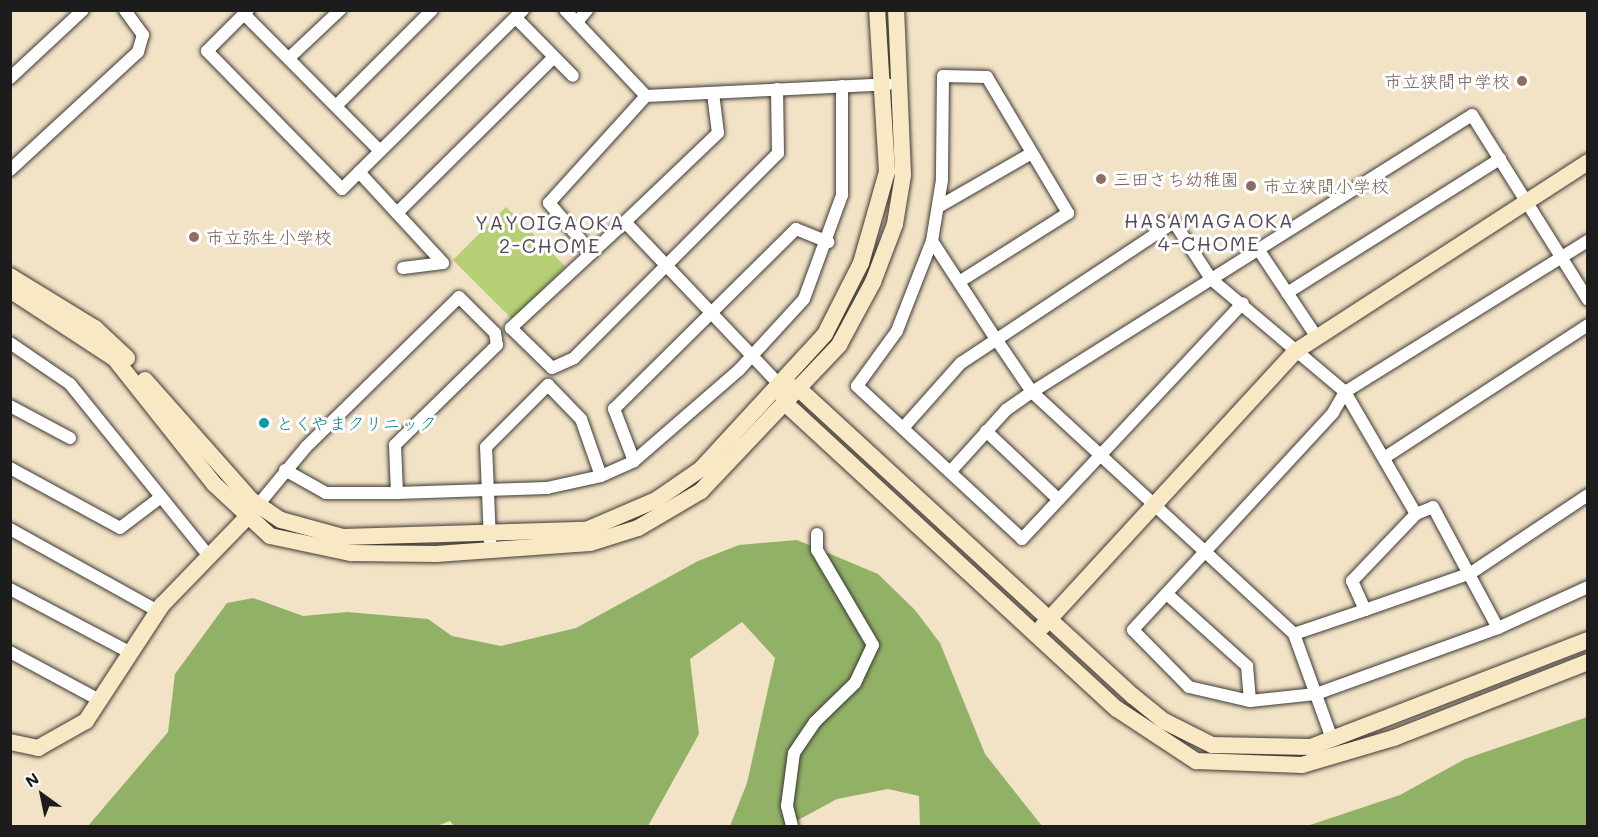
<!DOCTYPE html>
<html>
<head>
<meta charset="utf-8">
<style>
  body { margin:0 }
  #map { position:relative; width:1598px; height:837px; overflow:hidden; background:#f2e2c6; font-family:Mali,"Klee One",sans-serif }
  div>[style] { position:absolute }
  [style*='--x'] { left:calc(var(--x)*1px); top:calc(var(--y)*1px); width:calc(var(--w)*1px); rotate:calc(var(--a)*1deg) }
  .green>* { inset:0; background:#b7cf74; transform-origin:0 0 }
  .forest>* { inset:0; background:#91b266 }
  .roads { filter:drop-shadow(0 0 2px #3c3a36) drop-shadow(0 0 2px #3c3a36) }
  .street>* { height:12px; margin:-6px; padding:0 6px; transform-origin:6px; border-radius:6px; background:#fff }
  .secondary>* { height:16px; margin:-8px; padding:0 8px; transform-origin:8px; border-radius:8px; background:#f8e8c3 }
  .dots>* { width:16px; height:16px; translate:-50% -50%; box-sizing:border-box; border:3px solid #fff; border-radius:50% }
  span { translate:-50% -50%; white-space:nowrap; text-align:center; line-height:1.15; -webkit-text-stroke:6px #fff; paint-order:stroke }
  .education-label { font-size:18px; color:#785e54 }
  .right { translate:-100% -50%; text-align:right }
  .left { translate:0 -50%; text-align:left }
  .culture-label { font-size:18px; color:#0d838f }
  .neighbourhood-label { font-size:20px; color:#564a56; letter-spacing:1.5px }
  .frame { position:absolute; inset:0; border:12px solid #1c1c1c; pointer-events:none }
  .north { position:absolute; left:12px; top:765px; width:60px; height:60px; -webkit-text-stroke:4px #fff; paint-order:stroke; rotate:327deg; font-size:16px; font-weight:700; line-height:24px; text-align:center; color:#1c1c1c }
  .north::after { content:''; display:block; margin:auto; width:21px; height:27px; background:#1c1c1c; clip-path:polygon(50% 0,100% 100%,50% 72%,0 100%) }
</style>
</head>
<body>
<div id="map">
  <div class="green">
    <div style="left:506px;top:207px;width:84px;height:75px;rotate:45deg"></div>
  </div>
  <div class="forest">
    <div style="clip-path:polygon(797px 540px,878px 574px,915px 610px,940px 643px,985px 754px,1042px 826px,920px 826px,919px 796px,888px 789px,837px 799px,787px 826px,730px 826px,747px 783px,775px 658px,742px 622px,690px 659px,699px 734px,648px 826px,454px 826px,450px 821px,437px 826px,88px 826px,168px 732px,175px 674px,227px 603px,253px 598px,303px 616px,347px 612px,428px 619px,452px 636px,501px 646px,576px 628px,698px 561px,739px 545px)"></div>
    <div style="clip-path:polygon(1587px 717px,1587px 826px,1307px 826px,1400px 795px,1465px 759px)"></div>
  </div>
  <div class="roads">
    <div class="street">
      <div style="--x:248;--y:10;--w:58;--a:135"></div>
      <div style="--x:207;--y:51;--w:193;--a:45.6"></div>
      <div style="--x:342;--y:189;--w:255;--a:-44.7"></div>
      <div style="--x:565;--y:10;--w:118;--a:46.7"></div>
      <div style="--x:646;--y:96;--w:242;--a:-2.8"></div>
      <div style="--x:244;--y:14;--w:193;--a:45.2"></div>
      <div style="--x:516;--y:18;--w:81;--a:45.5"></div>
      <div style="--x:577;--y:22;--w:16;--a:-50"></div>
      <div style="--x:289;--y:58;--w:70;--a:-43.3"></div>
      <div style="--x:10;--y:78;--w:100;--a:-43"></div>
      <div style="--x:713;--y:93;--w:40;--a:82.9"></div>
      <div style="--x:718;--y:133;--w:129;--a:136.3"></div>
      <div style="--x:625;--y:222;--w:224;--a:46.5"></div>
      <div style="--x:337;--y:105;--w:134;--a:-45"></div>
      <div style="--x:10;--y:170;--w:174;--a:-42.7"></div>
      <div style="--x:138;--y:52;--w:18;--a:-74"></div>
      <div style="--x:143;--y:35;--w:31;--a:-126"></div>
      <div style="--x:359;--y:172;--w:124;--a:47.3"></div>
      <div style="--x:938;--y:207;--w:108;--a:-29.9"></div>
      <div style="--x:397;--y:213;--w:221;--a:-44.8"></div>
      <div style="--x:625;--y:222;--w:156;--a:137.1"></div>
      <div style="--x:511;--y:328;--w:57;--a:44.3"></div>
      <div style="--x:552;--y:368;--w:24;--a:-24"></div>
      <div style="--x:574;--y:358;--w:289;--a:-45.1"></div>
      <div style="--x:778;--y:153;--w:64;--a:-90.9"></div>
      <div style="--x:932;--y:241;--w:97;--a:111.3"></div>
      <div style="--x:897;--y:331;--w:68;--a:126"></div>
      <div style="--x:857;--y:386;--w:225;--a:42.8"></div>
      <div style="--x:1022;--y:539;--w:323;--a:-46.9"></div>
      <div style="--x:1258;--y:249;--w:105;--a:56.3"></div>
      <div style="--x:592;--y:253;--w:66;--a:-130.7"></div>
      <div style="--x:549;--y:203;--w:144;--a:-47.8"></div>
      <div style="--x:403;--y:268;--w:40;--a:-7.1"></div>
      <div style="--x:959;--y:282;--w:129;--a:-32.3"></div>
      <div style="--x:1068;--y:213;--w:158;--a:-120.8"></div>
      <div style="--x:987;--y:77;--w:44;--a:-178.7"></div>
      <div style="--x:943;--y:76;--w:104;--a:90.6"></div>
      <div style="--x:942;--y:180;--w:62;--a:99.3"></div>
      <div style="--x:932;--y:241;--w:117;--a:56.9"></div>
      <div style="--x:996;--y:339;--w:64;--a:55.8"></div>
      <div style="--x:1032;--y:392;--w:357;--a:42.7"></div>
      <div style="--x:1294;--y:634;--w:112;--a:70.1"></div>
      <div style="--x:1287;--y:293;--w:252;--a:-32.2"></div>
      <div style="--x:10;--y:343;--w:73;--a:34.3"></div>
      <div style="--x:70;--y:384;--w:221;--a:51.1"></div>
      <div style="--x:10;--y:406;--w:68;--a:28.1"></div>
      <div style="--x:903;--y:428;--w:87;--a:-48.3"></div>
      <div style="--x:961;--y:363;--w:255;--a:-33.5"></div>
      <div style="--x:1174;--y:222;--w:68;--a:57"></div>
      <div style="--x:1211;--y:279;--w:175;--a:40.1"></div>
      <div style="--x:1345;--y:392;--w:286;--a:-31.9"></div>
      <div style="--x:986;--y:431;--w:100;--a:43.4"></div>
      <div style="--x:1387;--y:456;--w:240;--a:-33.1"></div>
      <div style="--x:634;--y:461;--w:56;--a:-111"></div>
      <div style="--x:614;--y:409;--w:256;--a:-44.7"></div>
      <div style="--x:796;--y:229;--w:35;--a:22"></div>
      <div style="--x:10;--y:468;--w:125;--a:28.6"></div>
      <div style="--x:120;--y:528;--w:51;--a:-37.1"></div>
      <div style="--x:285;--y:470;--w:47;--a:29.3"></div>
      <div style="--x:326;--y:493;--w:71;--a:0"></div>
      <div style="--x:397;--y:493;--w:150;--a:-1.9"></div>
      <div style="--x:547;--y:488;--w:55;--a:-12.5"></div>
      <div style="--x:601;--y:476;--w:36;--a:-24"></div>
      <div style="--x:634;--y:461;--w:139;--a:-40.9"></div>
      <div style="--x:739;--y:370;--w:96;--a:-47.5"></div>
      <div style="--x:804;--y:299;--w:111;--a:-69.9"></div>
      <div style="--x:842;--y:195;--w:109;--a:-90"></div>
      <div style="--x:950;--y:472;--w:84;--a:-47.9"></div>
      <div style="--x:1006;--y:410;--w:32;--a:-35"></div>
      <div style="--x:1032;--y:392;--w:520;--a:-32.19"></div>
      <div style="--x:1472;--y:115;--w:218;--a:57.9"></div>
      <div style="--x:258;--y:505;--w:75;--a:-50.4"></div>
      <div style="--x:306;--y:447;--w:214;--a:-44.4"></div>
      <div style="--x:459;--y:297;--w:51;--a:45"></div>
      <div style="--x:495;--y:333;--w:12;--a:81"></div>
      <div style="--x:497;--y:345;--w:143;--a:135.6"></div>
      <div style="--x:395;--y:445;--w:48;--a:87.6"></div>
      <div style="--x:1416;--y:514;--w:18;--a:-22"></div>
      <div style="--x:1433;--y:507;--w:137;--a:61.8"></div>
      <div style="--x:10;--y:529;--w:169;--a:29"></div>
      <div style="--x:490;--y:541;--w:94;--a:-92.4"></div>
      <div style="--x:486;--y:447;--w:88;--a:-45"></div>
      <div style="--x:548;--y:385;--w:47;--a:45.9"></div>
      <div style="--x:581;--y:419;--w:60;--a:70.7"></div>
      <div style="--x:10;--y:589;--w:135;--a:27.9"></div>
      <div style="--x:1167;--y:594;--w:108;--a:42"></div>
      <div style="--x:1247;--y:666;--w:35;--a:85"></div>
      <div style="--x:1365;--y:610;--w:112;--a:-19.2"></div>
      <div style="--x:1471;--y:573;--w:141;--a:-33.7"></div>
      <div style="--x:1294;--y:634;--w:75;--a:-18.7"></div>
      <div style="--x:1365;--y:610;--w:32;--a:-114"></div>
      <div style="--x:1352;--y:581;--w:93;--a:-46.3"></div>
      <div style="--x:1416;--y:514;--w:141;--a:-120.2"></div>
      <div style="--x:1345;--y:392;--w:24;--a:120"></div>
      <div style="--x:1333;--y:413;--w:295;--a:132.7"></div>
      <div style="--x:1133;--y:630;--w:80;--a:45.5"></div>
      <div style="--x:1189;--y:687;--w:63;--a:12.9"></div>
      <div style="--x:1250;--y:701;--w:66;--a:-6.1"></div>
      <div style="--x:1316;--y:694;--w:194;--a:-19.9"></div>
      <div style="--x:1498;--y:628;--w:99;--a:-24.5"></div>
      <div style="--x:10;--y:652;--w:101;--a:28.3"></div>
      <div style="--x:792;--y:826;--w:21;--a:-104"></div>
      <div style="--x:787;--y:806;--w:53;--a:-82.5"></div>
      <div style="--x:794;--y:753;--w:37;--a:-56"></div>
      <div style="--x:815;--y:722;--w:56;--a:-44.3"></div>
      <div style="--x:855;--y:683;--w:42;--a:-64.7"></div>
      <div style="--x:873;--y:645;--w:110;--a:-120.5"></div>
      <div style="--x:817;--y:550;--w:16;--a:-90"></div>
    </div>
    <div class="secondary">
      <div style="--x:10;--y:276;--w:100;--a:31.5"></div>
      <div style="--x:95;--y:328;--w:44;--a:43.2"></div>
      <div style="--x:10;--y:290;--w:126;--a:33.3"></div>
      <div style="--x:115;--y:359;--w:159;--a:51.6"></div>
      <div style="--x:214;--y:484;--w:76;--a:42.9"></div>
      <div style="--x:270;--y:536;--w:83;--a:11.9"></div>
      <div style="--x:351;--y:553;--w:85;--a:0.7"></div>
      <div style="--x:436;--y:554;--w:154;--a:-4.1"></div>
      <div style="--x:590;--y:543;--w:50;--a:-17.4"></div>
      <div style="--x:638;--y:528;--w:73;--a:-30.4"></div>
      <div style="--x:701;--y:491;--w:201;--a:-46.6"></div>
      <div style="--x:839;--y:345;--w:72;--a:-61.6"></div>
      <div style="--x:873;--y:282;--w:62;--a:-69.2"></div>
      <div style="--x:895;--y:224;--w:50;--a:-80.7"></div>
      <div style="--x:903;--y:175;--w:165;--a:-92.4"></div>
      <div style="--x:145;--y:380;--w:160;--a:48.5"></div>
      <div style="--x:251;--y:500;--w:36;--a:34"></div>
      <div style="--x:281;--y:520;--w:64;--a:15.3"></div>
      <div style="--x:343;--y:537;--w:243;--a:-1.7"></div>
      <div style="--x:586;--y:530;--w:76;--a:-23.2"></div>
      <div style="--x:656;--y:500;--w:55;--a:-34.6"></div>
      <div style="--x:701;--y:469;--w:183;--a:-47.4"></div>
      <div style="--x:825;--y:334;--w:80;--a:-63.1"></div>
      <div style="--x:861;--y:263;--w:95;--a:-74.1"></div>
      <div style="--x:887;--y:172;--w:162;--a:-93.5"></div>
      <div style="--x:789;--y:386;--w:10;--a:17"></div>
      <div style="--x:799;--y:389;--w:454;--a:42.6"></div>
      <div style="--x:1133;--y:696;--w:40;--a:39"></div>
      <div style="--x:1164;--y:721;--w:54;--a:26.6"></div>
      <div style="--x:1212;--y:745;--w:99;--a:1.2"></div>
      <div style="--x:1311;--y:747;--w:297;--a:-21.1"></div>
      <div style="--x:782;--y:393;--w:12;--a:70"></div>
      <div style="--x:786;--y:404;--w:450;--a:42.7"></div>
      <div style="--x:1117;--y:709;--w:95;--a:33.4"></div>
      <div style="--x:1196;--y:761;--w:106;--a:2.2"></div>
      <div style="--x:1302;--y:765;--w:96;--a:-16.4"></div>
      <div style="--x:1394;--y:738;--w:208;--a:-21.4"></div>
      <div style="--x:1042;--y:627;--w:375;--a:-47.4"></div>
      <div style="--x:1296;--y:351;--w:348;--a:-32.9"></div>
      <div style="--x:10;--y:742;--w:29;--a:12"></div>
      <div style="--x:38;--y:748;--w:55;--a:-29.4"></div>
      <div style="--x:86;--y:721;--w:139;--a:-56.8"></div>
      <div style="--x:162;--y:605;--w:131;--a:-45.9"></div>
    </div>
  </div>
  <div class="dots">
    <div style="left:1522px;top:81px;background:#8d6e63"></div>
    <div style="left:1101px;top:179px;background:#8d6e63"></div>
    <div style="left:1251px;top:186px;background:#8d6e63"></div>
    <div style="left:194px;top:237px;background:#8d6e63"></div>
    <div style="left:264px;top:423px;background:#0f9aa8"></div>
  </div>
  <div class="education-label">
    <span class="right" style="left:1510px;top:81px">市立狭間中学校</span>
    <span class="left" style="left:1113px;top:179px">三田さち幼稚園</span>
    <span class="left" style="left:1263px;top:186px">市立狭間小学校</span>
    <span class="left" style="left:206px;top:237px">市立弥生小学校</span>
  </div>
  <div class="culture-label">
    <span class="left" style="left:276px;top:423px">とくやまクリニック</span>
  </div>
  <div class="neighbourhood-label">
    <span style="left:1209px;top:232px">HASAMAGAOKA<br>4-CHOME</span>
    <span style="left:550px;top:234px">YAYOIGAOKA<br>2-CHOME</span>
  </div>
  <div class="frame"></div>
  <div class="north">N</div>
</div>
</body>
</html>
